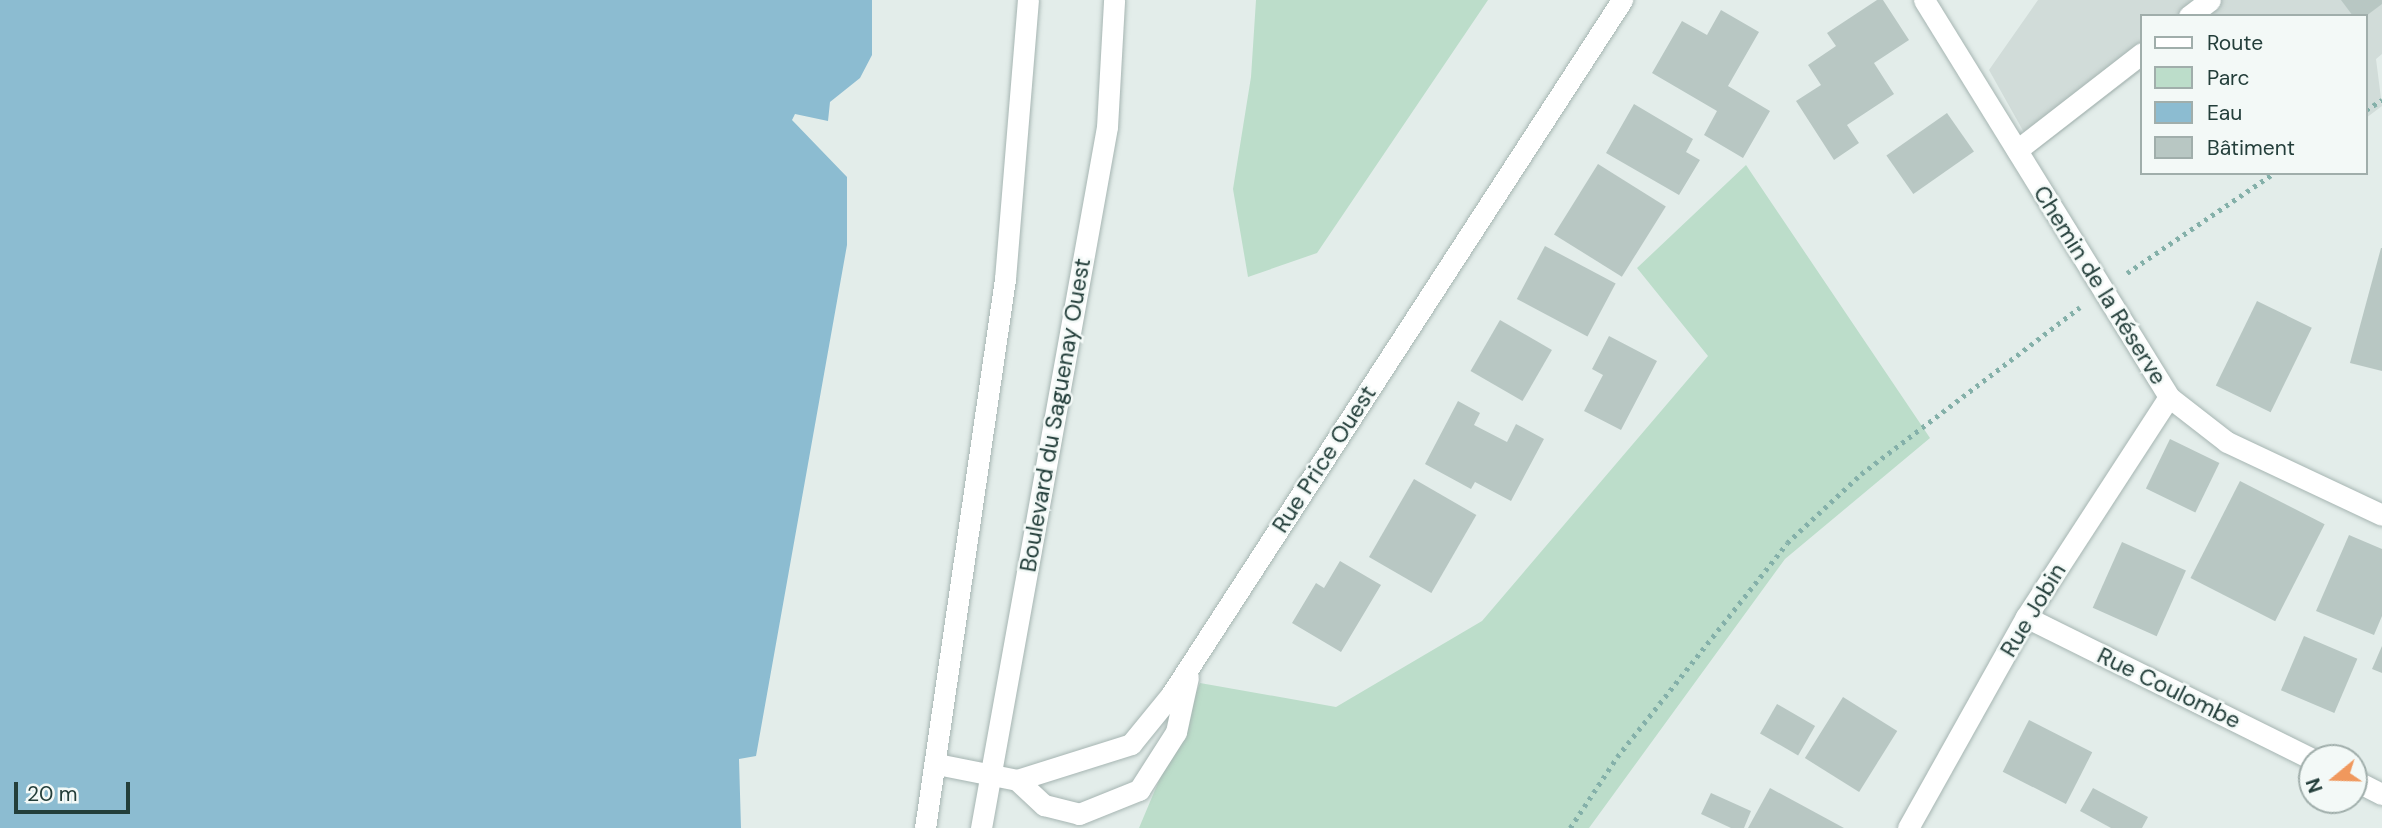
<!DOCTYPE html>
<html>
<head>
<meta charset="utf-8">
<style>
  body { margin:0 }
  #map { position:relative; width:2382px; height:828px; overflow:hidden; background:#e3edea; font-family:"DM Sans",sans-serif }
  div>[style] { position:absolute }
  [style*='--x'] { left:calc(var(--x)*1px); top:calc(var(--y)*1px); width:calc(var(--w)*1px); rotate:calc(var(--a)*1deg) }
  .built>* { inset:0; background:#d1dcd9 }
  .green>* { inset:0; background:#bcddca }
  .water>* { inset:0; background:#8cbcd1 }
  .building>* { inset:0; background:#b8c7c3; transform-origin:0 0 }
  .path>* { height:4.5px; margin-top:-2.25px; transform-origin:0; background:repeating-linear-gradient(90deg,#84b0a9 0 3.5px,transparent 0 8.5px) }
  .roads { filter:drop-shadow(0 0 2px #a6b5b2) drop-shadow(0 0 2px #a6b5b2) }
  .lane>* { height:21px; margin:-10.5px; padding:0 10.5px; transform-origin:10.5px; border-radius:10.5px; background:#fff }
  .street>* { height:21px; margin:-10.5px; padding:0 10.5px; transform-origin:10.5px; border-radius:10.5px; background:#fff }
  .secondary>* { height:21px; margin:-10.5px; padding:0 10.5px; transform-origin:10.5px; border-radius:10.5px; background:#fff }
  span { translate:-50% -50%; white-space:nowrap; text-align:center; line-height:1.15; -webkit-text-stroke:5px #f3f9f7; paint-order:stroke }
  .street-label { font-size:23px; color:#233e3a }
  .legend { position:absolute; left:2140px; top:14px; width:228px; height:161px; box-sizing:border-box; background:#f3f9f7; border:2px solid #a0aeab; margin:0; padding:9px 12px; list-style:none; font-size:21px; color:#233e3a }
  .legend li { display:flex; align-items:center; gap:14px; height:35px }
  .legend b { width:35px; border:2px solid #a0aeab }
  .north { position:absolute; left:2298px; top:744px; width:70px; height:70px; box-sizing:border-box; background:#f3f9f7; border:2px solid #a0aeab; border-radius:50%; rotate:251deg; font-size:19px; font-weight:700; line-height:28px; text-align:center; color:#233e3a }
  .north::after { content:''; display:block; margin:auto; width:24px; height:32px; background:#f0985d; clip-path:polygon(50% 0,100% 100%,50% 72%,0 100%) }
  .scale { position:absolute; left:14px; top:782px; width:116px; height:32px; box-sizing:border-box; border:4px solid #233e3a; border-top:0; padding-left:9px; font-size:21px; line-height:24px; white-space:nowrap; color:#233e3a; -webkit-text-stroke:5px #f3f9f7; paint-order:stroke }
</style>
</head>
<body>
<div id="map">
  <div class="built">
    <div style="clip-path:polygon(2038px 0,2382px 0,2382px 54px,2376px 59px,2382px 106px,2366px 118px,2366px 16px,2142px 16px,2142px 70px,2035px 152px,1989px 70px)"></div>
  </div>
  <div class="green">
    <div style="clip-path:polygon(1256px 0,1488px 0,1317px 253px,1248px 277px,1233px 189px,1251px 77px)"></div>
    <div style="clip-path:polygon(1746px 165px,1930px 438px,1785px 559px,1589px 828px,1139px 828px,1200px 683px,1336px 707px,1482px 621px,1708px 356px,1637px 268px)"></div>
  </div>
  <div class="water">
    <div style="clip-path:polygon(0 0,872px 0,872px 55px,860px 78px,830px 102px,828px 121px,795px 114px,792px 120px,847px 177px,847px 245px,756px 756px,739px 759px,741px 828px,0 828px)"></div>
  </div>
  <div class="building">
    <div style="clip-path:polygon(1877px 0,1883px 0,1909px 40px,1874px 63px,1894px 94px,1847px 125px,1859px 143px,1834px 160px,1796px 101px,1821px 85px,1808px 65px,1836px 46px,1827px 33px)"></div>
    <div style="clip-path:polygon(2341px 0,2382px 0,2382px 4px,2366px 16px,2353px 16px)"></div>
    <div style="clip-path:polygon(1721px 10px,1759px 32px,1728px 86px,1770px 111px,1743px 158px,1704px 135px,1717px 111px,1652px 73px,1682px 21px,1707px 35px)"></div>
    <div style="clip-path:polygon(1634px 104px,1693px 139px,1686px 152px,1700px 160px,1679px 195px,1606px 153px)"></div>
    <div style="left:1947px;top:113px;width:47px;height:74px;rotate:55deg"></div>
    <div style="left:1598px;top:164px;width:80px;height:83px;rotate:32deg"></div>
    <div style="left:1545px;top:246px;width:80px;height:60px;rotate:28deg"></div>
    <div style="clip-path:polygon(2381px 248px,2382px 248px,2382px 371px,2350px 363px)"></div>
    <div style="left:2257px;top:301px;width:61px;height:94px;rotate:26deg"></div>
    <div style="left:1500px;top:320px;width:60px;height:59px;rotate:30deg"></div>
    <div style="clip-path:polygon(1609px 336px,1657px 361px,1621px 430px,1584px 411px,1603px 375px,1592px 369px)"></div>
    <div style="clip-path:polygon(1458px 401px,1480px 413px,1474px 425px,1507px 442px,1516px 424px,1544px 439px,1511px 501px,1475px 482px,1471px 489px,1425px 464px)"></div>
    <div style="left:2170px;top:439px;width:55px;height:55px;rotate:26deg"></div>
    <div style="left:1414px;top:479px;width:72px;height:90px;rotate:30deg"></div>
    <div style="left:2240px;top:481px;width:95px;height:109px;rotate:27deg"></div>
    <div style="clip-path:polygon(2349px 535px,2382px 549px,2382px 616px,2374px 635px,2316px 611px)"></div>
    <div style="left:2122px;top:542px;width:70px;height:72px;rotate:24deg"></div>
    <div style="clip-path:polygon(1340px 561px,1381px 585px,1341px 652px,1292px 623px,1316px 583px,1324px 588px)"></div>
    <div style="left:2304px;top:636px;width:58px;height:59px;rotate:23deg"></div>
    <div style="clip-path:polygon(2382px 646px,2382px 673px,2372px 669px)"></div>
    <div style="left:1843px;top:697px;width:64px;height:72px;rotate:32deg"></div>
    <div style="left:1777px;top:704px;width:44px;height:34px;rotate:30deg"></div>
    <div style="left:2029px;top:720px;width:71px;height:58px;rotate:27deg"></div>
    <div style="clip-path:polygon(1770px 788px,1844px 828px,1748px 828px)"></div>
    <div style="clip-path:polygon(2093px 788px,2148px 817px,2142px 828px,2111px 828px,2080px 811px)"></div>
    <div style="clip-path:polygon(1711px 793px,1751px 811px,1744px 828px,1731px 828px,1701px 814px)"></div>
  </div>
  <div class="path">
    <div style="--x:2366;--y:110;--w:19;--a:-32"></div>
    <div style="--x:2127;--y:273;--w:178;--a:-34.2"></div>
    <div style="--x:1570;--y:828;--w:85;--a:-56.5"></div>
    <div style="--x:1617;--y:757;--w:273;--a:-51.5"></div>
    <div style="--x:1787;--y:543;--w:101;--a:-43"></div>
    <div style="--x:1861;--y:474;--w:275;--a:-37.3"></div>
  </div>
  <div class="roads">
    <div class="lane">
      <div style="--x:2189;--y:16;--w:26;--a:-37"></div>
      <div style="--x:2017;--y:150;--w:158;--a:-37.8"></div>
    </div>
    <div class="street">
      <div style="--x:2026;--y:617;--w:319;--a:26.4"></div>
      <div style="--x:2354;--y:780;--w:31;--a:27"></div>
      <div style="--x:1908;--y:828;--w:242;--a:-60.8"></div>
      <div style="--x:2026;--y:617;--w:262;--a:-57"></div>
    </div>
    <div class="secondary">
      <div style="--x:1924;--y:0;--w:467;--a:58.3"></div>
      <div style="--x:2169;--y:397;--w:73;--a:37.8"></div>
      <div style="--x:2227;--y:442;--w:171;--a:25.2"></div>
      <div style="--x:937;--y:764;--w:82;--a:11.3"></div>
      <div style="--x:1017;--y:780;--w:120;--a:-17.5"></div>
      <div style="--x:1131;--y:744;--w:63;--a:-50.8"></div>
      <div style="--x:1171;--y:695;--w:829;--a:-57.02"></div>
      <div style="--x:1017;--y:780;--w:37;--a:43"></div>
      <div style="--x:1044;--y:805;--w:36;--a:14"></div>
      <div style="--x:1079;--y:814;--w:65;--a:-21.8"></div>
      <div style="--x:1139;--y:790;--w:69;--a:-57.5"></div>
      <div style="--x:1176;--y:732;--w:56;--a:-77.7"></div>
      <div style="--x:925;--y:828;--w:555;--a:-81.71"></div>
      <div style="--x:1005;--y:279;--w:280;--a:-85.3"></div>
      <div style="--x:981;--y:828;--w:712;--a:-79.81"></div>
      <div style="--x:1107;--y:127;--w:127;--a:-86.8"></div>
    </div>
  </div>
  <div class="street-label">
    <span style="left:2100px;top:285px;rotate:58deg">Chemin de la Réserve</span>
    <span style="left:1055px;top:415px;rotate:-80deg">Boulevard du Saguenay Ouest</span>
    <span style="left:1324px;top:459px;rotate:-57deg">Rue Price Ouest</span>
    <span style="left:2033px;top:610px;rotate:-59deg">Rue Jobin</span>
    <span style="left:2169px;top:688px;rotate:26deg">Rue Coulombe</span>
  </div>
  <ul class="legend">
  <li><b style="height:9px;background:#fff"></b>Route</li>
  <li><b style="height:19px;background:#bcddca"></b>Parc</li>
  <li><b style="height:19px;background:#8cbcd1"></b>Eau</li>
  <li><b style="height:19px;background:#b8c7c3"></b>Bâtiment</li>
  </ul>
  <div class="north">N</div>
  <div class="scale">20 m</div>
</div>
</body>
</html>
